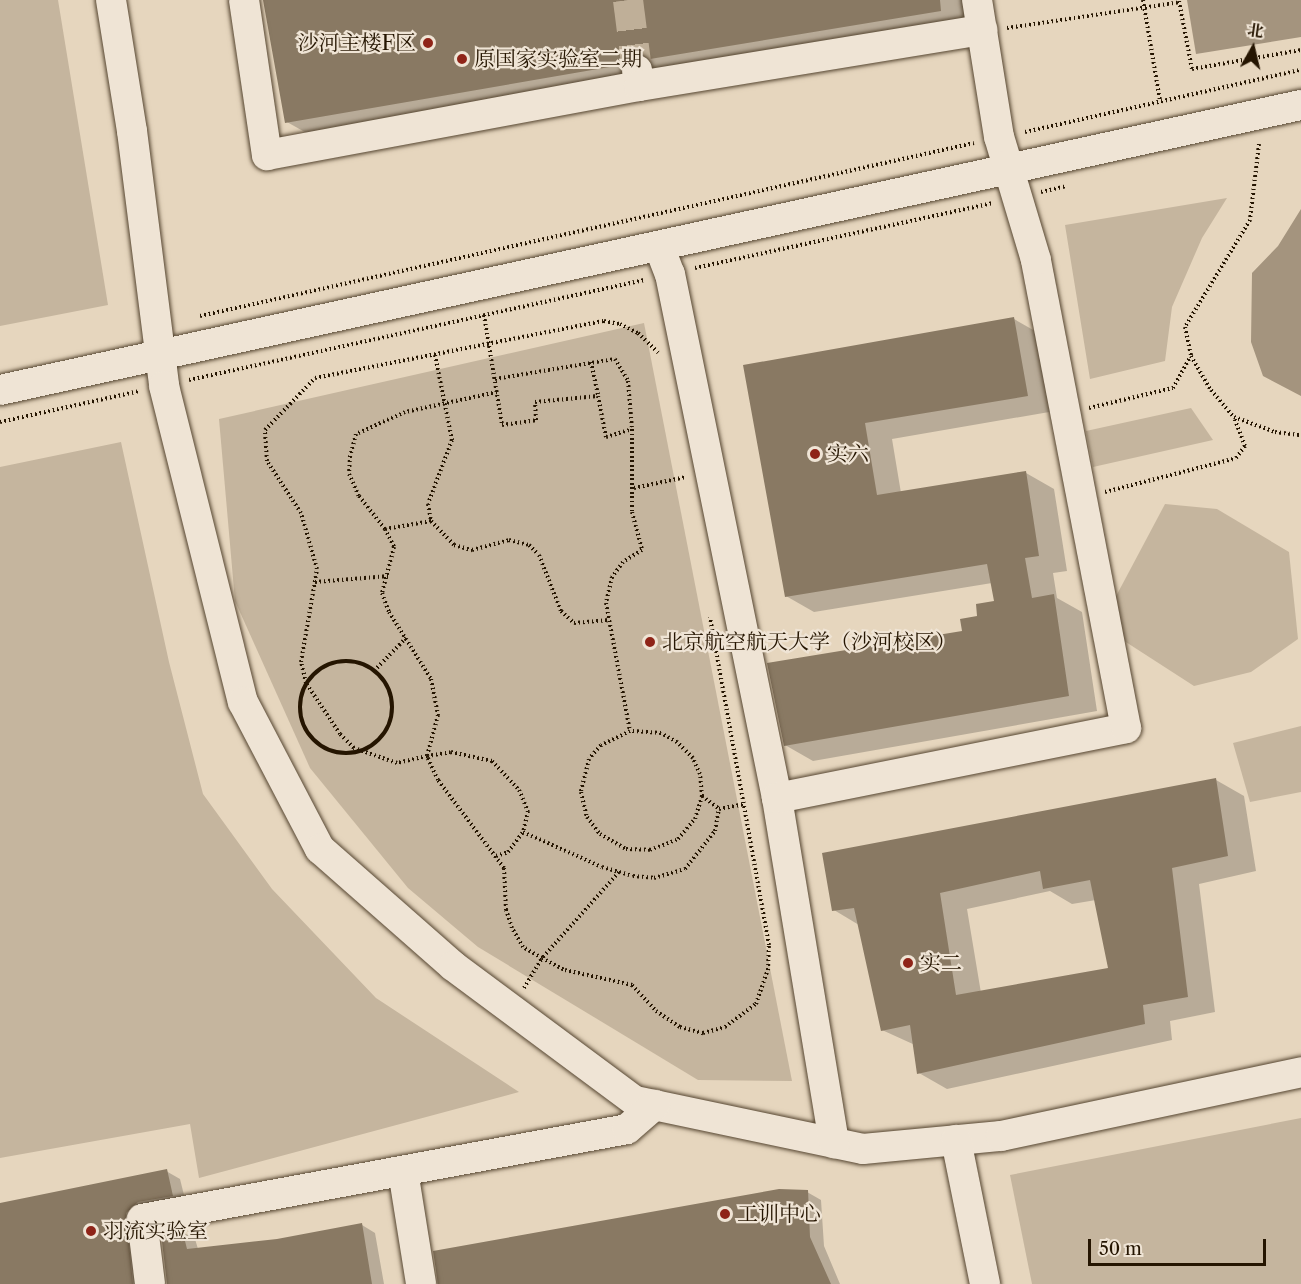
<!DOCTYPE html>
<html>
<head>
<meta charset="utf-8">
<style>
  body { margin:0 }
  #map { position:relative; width:1301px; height:1284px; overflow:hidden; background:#e6d6be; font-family:"Libre Caslon Text","Noto Serif SC",serif }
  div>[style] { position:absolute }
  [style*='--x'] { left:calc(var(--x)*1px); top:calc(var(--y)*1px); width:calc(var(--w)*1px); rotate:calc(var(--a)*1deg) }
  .green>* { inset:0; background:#c5b59e }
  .water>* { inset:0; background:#a4947e }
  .shadow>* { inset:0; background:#0003 }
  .building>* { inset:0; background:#897963 }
  .minor-tunnel>* { height:30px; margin-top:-15px; transform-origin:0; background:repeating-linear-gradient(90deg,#bfaf98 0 30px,transparent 0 45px) }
  .path>* { height:4px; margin-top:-2px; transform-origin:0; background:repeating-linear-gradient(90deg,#251501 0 1.5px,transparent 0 4.5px) }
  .path>.ring { margin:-2px; padding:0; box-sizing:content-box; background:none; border:4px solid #251501; border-radius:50% }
  .roads { filter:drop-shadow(0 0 2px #554530) drop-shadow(0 0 2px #554530) }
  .minor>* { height:30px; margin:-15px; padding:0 15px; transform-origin:15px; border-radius:15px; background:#efe4d5 }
  .dots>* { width:16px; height:16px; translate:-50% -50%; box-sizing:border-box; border:3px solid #efe4d5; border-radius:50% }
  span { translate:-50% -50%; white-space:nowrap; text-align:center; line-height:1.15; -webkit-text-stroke:4.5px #efe4d5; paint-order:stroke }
  .poi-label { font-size:21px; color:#251501 }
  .right { translate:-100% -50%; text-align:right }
  .left { translate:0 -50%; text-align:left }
  .north { position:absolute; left:1223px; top:18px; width:60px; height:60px; -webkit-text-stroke:4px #efe4d5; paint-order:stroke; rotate:8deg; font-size:16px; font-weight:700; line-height:24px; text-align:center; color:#251501 }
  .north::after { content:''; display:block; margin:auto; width:21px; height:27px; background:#251501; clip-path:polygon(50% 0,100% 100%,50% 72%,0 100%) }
  .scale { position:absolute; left:1088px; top:1239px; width:178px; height:27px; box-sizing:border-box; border:3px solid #251501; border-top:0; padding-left:8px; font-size:18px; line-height:21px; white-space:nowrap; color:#251501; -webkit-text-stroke:4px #efe4d5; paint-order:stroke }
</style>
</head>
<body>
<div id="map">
  <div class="green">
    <div style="clip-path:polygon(0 0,58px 0,108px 305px,0 326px)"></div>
    <div style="clip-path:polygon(1227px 198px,1202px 238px,1172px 307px,1165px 361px,1090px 379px,1065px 225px)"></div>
    <div style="clip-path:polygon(644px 323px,792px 1081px,698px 1080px,478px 947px,408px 888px,310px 768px,235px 601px,219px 419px)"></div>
    <div style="clip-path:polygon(1191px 408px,1213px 440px,1093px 467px,1086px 431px)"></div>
    <div style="clip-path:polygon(121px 442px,169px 662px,203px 794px,272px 889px,376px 998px,519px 1092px,199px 1178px,190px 1124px,0 1158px,0 467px)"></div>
    <div style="clip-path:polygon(1165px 504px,1217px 509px,1289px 552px,1298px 639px,1251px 672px,1194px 686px,1115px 635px,1114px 600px)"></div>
    <div style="clip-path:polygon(1301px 726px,1301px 792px,1250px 802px,1233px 743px)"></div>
    <div style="clip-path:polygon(1301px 1118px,1301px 1284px,1032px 1284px,1010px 1175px)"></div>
  </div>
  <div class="water">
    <div style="clip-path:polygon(1187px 0,1301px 0,1301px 37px,1196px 54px)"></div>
    <div style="clip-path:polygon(1301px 209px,1301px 396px,1263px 376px,1251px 342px,1252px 273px,1278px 246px)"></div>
  </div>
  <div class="shadow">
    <div style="clip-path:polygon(265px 0,970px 0,974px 28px,319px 140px,287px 122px)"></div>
    <div style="clip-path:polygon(1014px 319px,1042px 335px,1055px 411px,892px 439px,901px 493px,1026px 473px,1054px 489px,1067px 571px,1053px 573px,1057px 598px,1082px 612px,1097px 711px,813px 761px,785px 745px,964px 633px,996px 603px,992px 583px,814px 612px,786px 596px,745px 366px)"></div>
    <div style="clip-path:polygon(evenodd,1216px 780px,1244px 796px,1256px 871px,1199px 884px,1215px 1012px,1170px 1021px,1172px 1040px,947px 1089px,919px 1073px,915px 1045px,882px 1030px,859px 925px,834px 910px,1216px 780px,1050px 891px,1072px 904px,1096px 900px,1109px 969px,981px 993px,967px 909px,1050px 891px)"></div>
    <div style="clip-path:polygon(166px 1171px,180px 1179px,186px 1203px,145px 1213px,145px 1284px,0 1284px,0 1204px)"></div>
    <div style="clip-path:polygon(807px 1192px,821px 1200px,824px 1246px,840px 1284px,437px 1284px,435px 1252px)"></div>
    <div style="clip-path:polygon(362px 1225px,375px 1233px,384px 1284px,167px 1284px,181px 1231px,195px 1239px,198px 1249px,277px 1241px)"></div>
  </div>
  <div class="building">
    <div style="clip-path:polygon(263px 0,940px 0,941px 11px,650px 59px,634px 53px,621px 65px,285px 123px)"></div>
    <div style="clip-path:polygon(1014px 317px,1028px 396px,865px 423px,877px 495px,1026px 471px,1039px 556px,1025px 558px,1032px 598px,1054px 594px,1069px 696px,784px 746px,767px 663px,962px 631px,960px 619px,977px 616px,976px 604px,994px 601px,987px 564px,785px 597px,743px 365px)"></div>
    <div style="clip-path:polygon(evenodd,1216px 778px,1228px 856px,1172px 868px,1188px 997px,1143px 1005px,1145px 1024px,917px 1074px,910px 1025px,881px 1031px,854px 908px,832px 911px,822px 853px,1216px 778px,1040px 871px,1043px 889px,1090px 880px,1108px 968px,956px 995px,940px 893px,1040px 871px)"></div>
    <div style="clip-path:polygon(167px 1169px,173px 1196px,138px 1202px,126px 1213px,133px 1284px,0 1284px,0 1203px)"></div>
    <div style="clip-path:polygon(779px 1189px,808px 1190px,810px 1237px,831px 1284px,438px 1284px,433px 1251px)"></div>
    <div style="clip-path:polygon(362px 1223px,372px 1284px,167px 1284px,161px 1233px,182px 1229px,187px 1249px,277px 1239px)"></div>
  </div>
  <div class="minor-tunnel">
    <div style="--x:628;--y:0;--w:71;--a:82.7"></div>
  </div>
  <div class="path">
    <div style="--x:1143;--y:0;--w:102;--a:80.4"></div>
    <div style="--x:1179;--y:1;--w:69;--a:79.2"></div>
    <div style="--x:1192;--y:69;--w:111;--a:-9.9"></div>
    <div style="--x:1007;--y:28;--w:175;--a:-8.5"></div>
    <div style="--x:1025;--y:132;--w:283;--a:-12.7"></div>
    <div style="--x:1259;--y:144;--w:77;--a:96.8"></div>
    <div style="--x:1250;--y:220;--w:125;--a:121.3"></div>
    <div style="--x:1185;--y:327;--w:30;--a:78"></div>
    <div style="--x:1191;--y:356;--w:39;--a:60"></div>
    <div style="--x:1211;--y:390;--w:35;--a:50"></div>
    <div style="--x:1234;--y:417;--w:44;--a:20.1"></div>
    <div style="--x:1275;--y:432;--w:26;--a:7"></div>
    <div style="--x:1041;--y:192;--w:26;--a:-13"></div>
    <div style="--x:695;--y:268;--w:305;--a:-12.3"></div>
    <div style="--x:484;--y:315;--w:111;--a:80.7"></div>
    <div style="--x:502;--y:425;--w:34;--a:-8"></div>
    <div style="--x:536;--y:420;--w:18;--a:-93"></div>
    <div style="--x:535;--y:402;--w:63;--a:-5.4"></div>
    <div style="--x:598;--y:396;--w:42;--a:79"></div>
    <div style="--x:606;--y:437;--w:27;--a:-17"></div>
    <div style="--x:632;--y:429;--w:83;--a:90"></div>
    <div style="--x:632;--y:512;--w:39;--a:75"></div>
    <div style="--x:642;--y:550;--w:22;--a:148"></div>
    <div style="--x:623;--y:562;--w:19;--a:126"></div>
    <div style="--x:612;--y:577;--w:27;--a:103"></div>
    <div style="--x:606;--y:603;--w:130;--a:79.4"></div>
    <div style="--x:630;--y:731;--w:32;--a:154"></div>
    <div style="--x:601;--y:745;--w:18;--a:131"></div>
    <div style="--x:589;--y:759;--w:34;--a:104"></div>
    <div style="--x:581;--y:792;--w:26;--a:77"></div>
    <div style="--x:587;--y:817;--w:21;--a:53"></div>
    <div style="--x:600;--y:834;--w:30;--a:30"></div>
    <div style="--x:626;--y:849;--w:24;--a:2"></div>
    <div style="--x:650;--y:850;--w:30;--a:-21"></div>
    <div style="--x:678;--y:839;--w:26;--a:-50"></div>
    <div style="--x:695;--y:819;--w:24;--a:-73"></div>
    <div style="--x:702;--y:796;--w:22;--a:-95"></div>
    <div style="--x:700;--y:774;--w:17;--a:-114"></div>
    <div style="--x:693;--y:758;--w:23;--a:-135"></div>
    <div style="--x:677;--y:742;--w:18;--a:-151"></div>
    <div style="--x:661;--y:733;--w:31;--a:-176"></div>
    <div style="--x:200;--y:316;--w:793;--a:-12.6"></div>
    <div style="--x:435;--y:355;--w:87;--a:78.7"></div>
    <div style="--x:452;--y:440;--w:68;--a:110.6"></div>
    <div style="--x:428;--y:504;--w:17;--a:80"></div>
    <div style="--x:431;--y:521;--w:33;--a:46"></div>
    <div style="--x:454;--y:545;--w:19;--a:16"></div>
    <div style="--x:472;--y:550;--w:38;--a:-15"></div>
    <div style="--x:509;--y:540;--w:21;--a:14"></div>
    <div style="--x:529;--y:545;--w:14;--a:45"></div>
    <div style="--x:539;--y:555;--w:60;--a:68.6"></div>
    <div style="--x:561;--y:611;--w:18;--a:43"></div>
    <div style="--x:574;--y:623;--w:35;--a:-5"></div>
    <div style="--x:591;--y:362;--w:35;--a:78"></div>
    <div style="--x:495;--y:379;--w:122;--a:-9.5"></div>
    <div style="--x:615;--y:359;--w:26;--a:59"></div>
    <div style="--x:628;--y:381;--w:48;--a:85.2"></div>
    <div style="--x:189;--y:380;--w:466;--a:-12.4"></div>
    <div style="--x:497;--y:392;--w:94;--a:167.7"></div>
    <div style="--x:405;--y:412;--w:54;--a:155.8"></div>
    <div style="--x:356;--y:434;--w:23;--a:105"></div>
    <div style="--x:350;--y:456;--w:18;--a:93"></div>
    <div style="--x:349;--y:474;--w:24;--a:66"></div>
    <div style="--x:359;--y:496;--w:42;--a:51.8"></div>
    <div style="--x:385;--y:529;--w:20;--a:63"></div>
    <div style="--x:394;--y:547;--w:48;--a:104.6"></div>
    <div style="--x:382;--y:593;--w:20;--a:70"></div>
    <div style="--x:389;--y:612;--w:79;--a:57.9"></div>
    <div style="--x:431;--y:679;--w:37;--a:79"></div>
    <div style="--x:438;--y:715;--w:42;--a:105"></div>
    <div style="--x:427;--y:756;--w:24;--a:-9"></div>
    <div style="--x:451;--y:752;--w:42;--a:12.4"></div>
    <div style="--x:492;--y:761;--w:40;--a:47"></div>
    <div style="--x:519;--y:790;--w:23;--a:67"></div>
    <div style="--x:528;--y:811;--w:22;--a:103"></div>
    <div style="--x:523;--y:832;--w:86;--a:23.9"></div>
    <div style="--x:602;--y:867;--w:32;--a:16"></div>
    <div style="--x:633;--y:876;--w:21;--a:5"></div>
    <div style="--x:654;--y:878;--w:32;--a:-16"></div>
    <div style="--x:685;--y:869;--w:48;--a:-51.7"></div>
    <div style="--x:715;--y:831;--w:22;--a:-80"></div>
    <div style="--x:1089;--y:408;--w:86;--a:-13.4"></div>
    <div style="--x:1173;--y:388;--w:35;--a:-61"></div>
    <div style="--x:0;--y:422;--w:143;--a:-12.5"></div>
    <div style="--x:634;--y:488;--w:53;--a:-11.9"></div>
    <div style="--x:1105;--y:492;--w:135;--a:-14.5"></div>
    <div style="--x:1236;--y:458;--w:15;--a:-53"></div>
    <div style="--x:1245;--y:446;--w:31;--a:-111"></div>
    <div style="--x:385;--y:529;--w:47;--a:-9.9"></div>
    <div style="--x:315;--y:582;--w:74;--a:-4.6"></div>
    <div class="ring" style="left:300px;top:661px;width:88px;height:88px"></div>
    <div style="--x:374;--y:671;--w:46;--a:-45.9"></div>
    <div style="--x:702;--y:796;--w:21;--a:37"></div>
    <div style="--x:719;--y:809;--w:26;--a:-11"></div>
    <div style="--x:496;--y:856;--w:13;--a:-18"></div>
    <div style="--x:508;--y:852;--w:25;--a:-53"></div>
    <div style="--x:619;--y:872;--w:115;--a:131.8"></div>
    <div style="--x:542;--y:958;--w:22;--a:-150"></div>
    <div style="--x:523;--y:947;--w:22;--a:-120"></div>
    <div style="--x:512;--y:928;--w:19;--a:-108"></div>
    <div style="--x:506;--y:910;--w:42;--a:-92.7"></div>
    <div style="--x:504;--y:868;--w:110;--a:-126.9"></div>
    <div style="--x:438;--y:780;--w:26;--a:-115"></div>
    <div style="--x:427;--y:756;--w:31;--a:167"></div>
    <div style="--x:397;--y:763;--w:46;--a:-160.8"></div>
    <div style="--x:354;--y:748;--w:20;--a:-135"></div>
    <div style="--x:340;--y:734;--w:61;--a:-123.7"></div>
    <div style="--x:306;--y:683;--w:22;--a:-103"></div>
    <div style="--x:301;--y:662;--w:94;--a:-80.2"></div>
    <div style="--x:317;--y:569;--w:58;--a:-105.9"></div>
    <div style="--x:301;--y:513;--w:62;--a:-123.2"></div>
    <div style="--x:267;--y:461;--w:31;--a:-94"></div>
    <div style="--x:265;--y:430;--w:72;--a:-46.1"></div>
    <div style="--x:315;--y:378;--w:295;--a:-11.2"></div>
    <div style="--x:604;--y:321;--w:16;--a:11"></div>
    <div style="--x:620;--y:324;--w:20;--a:27"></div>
    <div style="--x:638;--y:333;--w:28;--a:44"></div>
    <div style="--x:524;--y:988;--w:35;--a:-59"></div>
    <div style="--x:542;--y:958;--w:26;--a:28"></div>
    <div style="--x:565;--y:970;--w:69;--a:12.6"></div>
    <div style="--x:632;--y:985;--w:35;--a:47"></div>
    <div style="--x:656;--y:1011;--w:29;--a:34"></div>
    <div style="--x:680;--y:1027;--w:24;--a:15"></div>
    <div style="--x:703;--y:1033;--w:23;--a:-15"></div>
    <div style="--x:725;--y:1027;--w:39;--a:-37"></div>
    <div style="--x:756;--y:1004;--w:36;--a:-71"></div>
    <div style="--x:768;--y:970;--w:25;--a:-88"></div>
    <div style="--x:769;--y:945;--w:333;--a:-100.2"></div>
  </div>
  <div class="roads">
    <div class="minor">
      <div style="--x:111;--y:0;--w:133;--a:80.9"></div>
      <div style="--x:132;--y:131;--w:257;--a:82.8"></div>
      <div style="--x:164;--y:386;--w:326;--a:76"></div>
      <div style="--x:243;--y:702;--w:166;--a:62.4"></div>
      <div style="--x:320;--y:849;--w:177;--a:41.3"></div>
      <div style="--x:453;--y:966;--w:227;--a:36.6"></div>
      <div style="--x:635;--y:1101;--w:233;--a:11.9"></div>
      <div style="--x:863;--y:1149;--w:139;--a:-5.4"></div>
      <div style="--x:1001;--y:1136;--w:307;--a:-12"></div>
      <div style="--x:244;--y:0;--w:157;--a:81.6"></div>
      <div style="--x:267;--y:155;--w:378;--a:-10.5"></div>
      <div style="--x:639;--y:86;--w:16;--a:-97"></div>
      <div style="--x:639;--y:86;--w:348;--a:-9.3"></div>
      <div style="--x:659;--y:246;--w:30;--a:69"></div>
      <div style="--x:670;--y:274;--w:535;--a:78.46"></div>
      <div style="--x:777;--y:798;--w:350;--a:80.6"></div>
      <div style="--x:0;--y:390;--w:1332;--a:-12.36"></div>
      <div style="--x:777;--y:798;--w:356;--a:-11.3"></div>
      <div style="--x:1126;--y:728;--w:477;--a:-100.9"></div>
      <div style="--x:1036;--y:260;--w:128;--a:-106.7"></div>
      <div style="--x:999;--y:137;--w:139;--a:-99.1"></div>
      <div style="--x:956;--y:1140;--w:147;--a:78.6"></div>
      <div style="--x:403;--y:1171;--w:114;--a:80.9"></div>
      <div style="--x:150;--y:1284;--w:65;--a:-97"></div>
      <div style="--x:142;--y:1219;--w:493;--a:-10.5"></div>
      <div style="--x:627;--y:1129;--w:37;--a:-41"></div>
    </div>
  </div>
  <div class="dots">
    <div style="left:428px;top:43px;background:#8f2418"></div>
    <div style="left:462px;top:59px;background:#8f2418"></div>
    <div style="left:815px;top:454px;background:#8f2418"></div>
    <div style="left:650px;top:642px;background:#8f2418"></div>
    <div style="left:908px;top:963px;background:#8f2418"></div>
    <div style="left:725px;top:1214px;background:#8f2418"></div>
    <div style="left:91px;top:1231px;background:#8f2418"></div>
  </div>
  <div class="poi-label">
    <span class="right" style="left:416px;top:43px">沙河主楼F区</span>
    <span class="left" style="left:474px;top:59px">原国家实验室二期</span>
    <span class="left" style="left:827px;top:454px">实六</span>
    <span class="left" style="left:662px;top:642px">北京航空航天大学（沙河校区）</span>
    <span class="left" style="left:920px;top:963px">实二</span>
    <span class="left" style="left:737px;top:1214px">工训中心</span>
    <span class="left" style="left:103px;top:1231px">羽流实验室</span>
  </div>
  <div class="north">北</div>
  <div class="scale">50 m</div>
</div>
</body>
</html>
